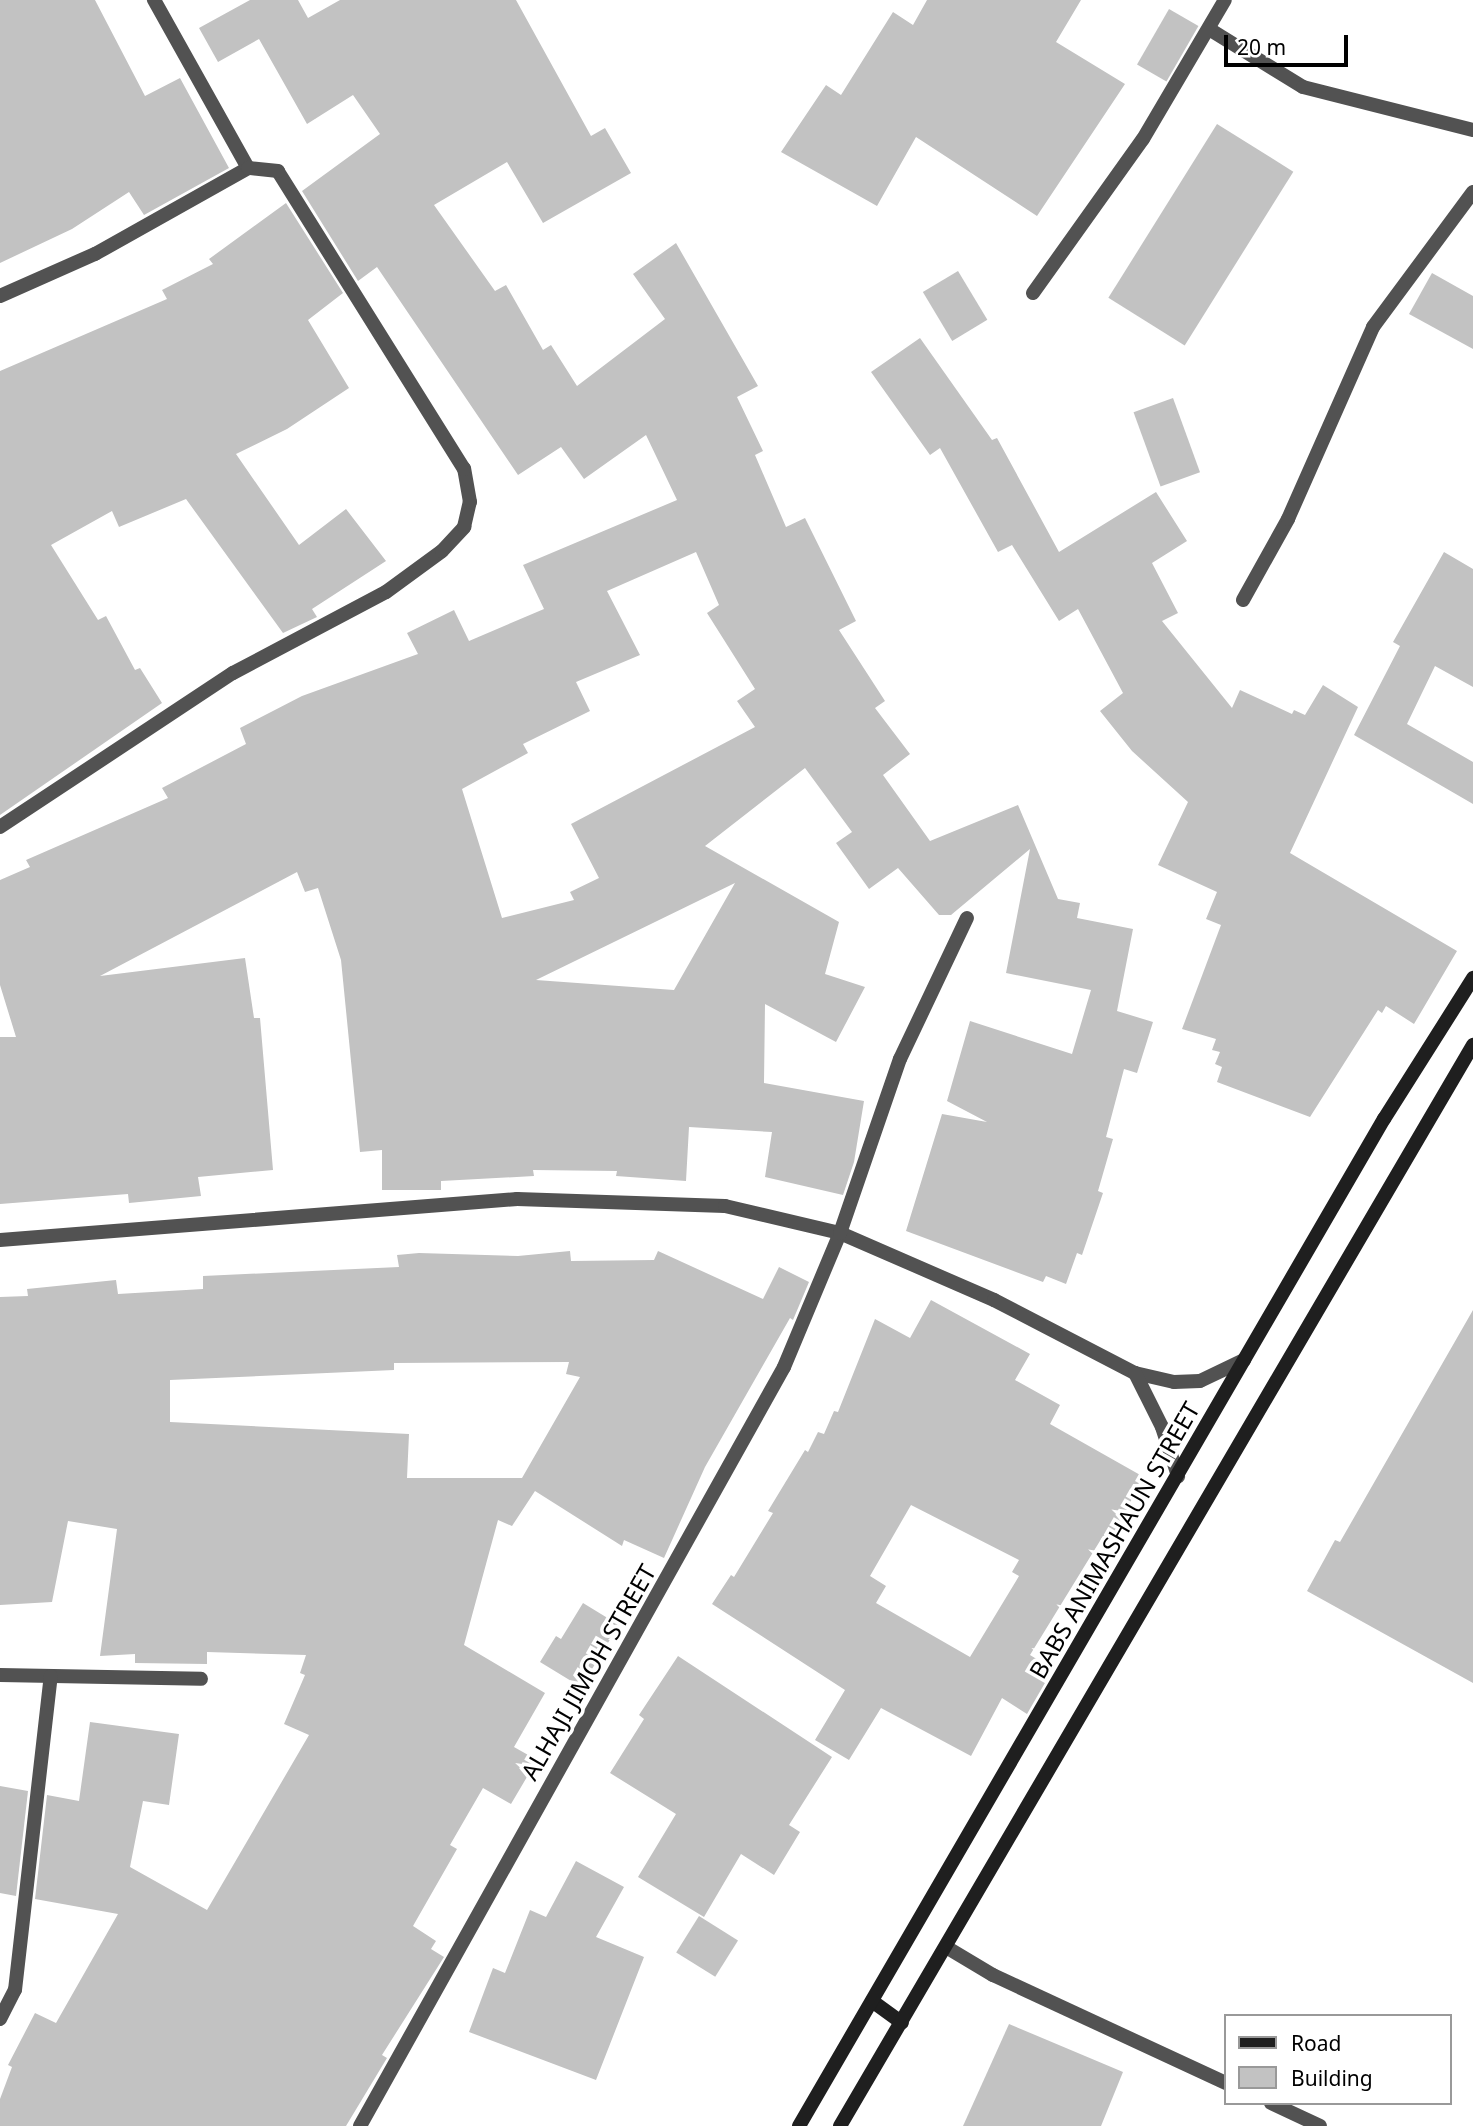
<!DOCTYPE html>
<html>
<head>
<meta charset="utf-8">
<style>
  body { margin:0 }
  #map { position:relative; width:1473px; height:2126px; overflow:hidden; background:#fff; font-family:"Noto Sans",sans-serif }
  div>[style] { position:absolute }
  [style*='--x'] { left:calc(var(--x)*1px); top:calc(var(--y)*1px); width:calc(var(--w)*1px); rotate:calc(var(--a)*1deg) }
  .building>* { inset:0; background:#c2c2c2; transform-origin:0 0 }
  .lane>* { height:14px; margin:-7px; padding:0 7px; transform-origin:7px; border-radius:7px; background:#525252 }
  .street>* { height:14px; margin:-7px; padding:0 7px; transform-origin:7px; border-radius:7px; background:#525252 }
  .secondary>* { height:14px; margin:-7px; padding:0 7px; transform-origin:7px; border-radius:7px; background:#1f1f1f }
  span { translate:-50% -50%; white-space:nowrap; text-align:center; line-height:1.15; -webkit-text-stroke:7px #fff; paint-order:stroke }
  .street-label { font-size:24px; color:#000 }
  .legend { position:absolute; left:1224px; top:2014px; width:228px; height:91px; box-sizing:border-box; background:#fff; border:2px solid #999; margin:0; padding:9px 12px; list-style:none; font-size:21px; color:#000 }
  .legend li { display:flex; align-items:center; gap:14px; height:35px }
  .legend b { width:35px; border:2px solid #999 }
  .scale { position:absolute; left:1224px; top:35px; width:124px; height:32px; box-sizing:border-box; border:4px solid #000; border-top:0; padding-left:9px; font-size:21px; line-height:24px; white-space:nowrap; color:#000; -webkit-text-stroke:5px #fff; paint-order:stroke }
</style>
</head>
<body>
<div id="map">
  <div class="building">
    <div style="clip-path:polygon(0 0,95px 0,145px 96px,180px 78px,229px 168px,144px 215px,129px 192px,72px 229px,0 263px)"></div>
    <div style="clip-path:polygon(evenodd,250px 0,298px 0,308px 18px,340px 0,516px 0,591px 136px,605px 128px,631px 173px,543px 223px,507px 162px,434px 205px,495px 291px,506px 285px,543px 350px,551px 345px,577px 386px,665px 319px,633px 274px,676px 243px,758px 386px,737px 397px,763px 451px,755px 455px,786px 527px,805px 518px,856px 621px,839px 630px,885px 701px,875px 708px,910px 754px,883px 775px,930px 841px,1018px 805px,1058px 899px,1080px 903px,1077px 918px,1133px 929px,1117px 1011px,1153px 1022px,1137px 1073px,1124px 1069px,1106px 1137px,1113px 1139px,1098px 1191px,1103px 1193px,1082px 1255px,1077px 1253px,1066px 1284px,1046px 1276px,1043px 1282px,906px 1231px,942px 1114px,987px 1122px,947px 1101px,970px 1021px,1072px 1054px,1091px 990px,1006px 973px,1030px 849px,951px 915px,939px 915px,898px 868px,869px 889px,836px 843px,852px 832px,805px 768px,705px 846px,839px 922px,825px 974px,865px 987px,836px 1042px,765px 1004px,764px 1083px,864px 1101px,854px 1162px,843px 1195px,765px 1177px,772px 1132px,689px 1127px,686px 1181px,616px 1176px,617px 1171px,533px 1170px,534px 1176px,441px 1181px,441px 1190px,382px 1190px,382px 1150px,360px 1152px,341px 960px,318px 888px,305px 892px,297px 872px,100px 976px,245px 958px,254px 1018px,260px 1018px,273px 1170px,198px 1177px,201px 1196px,129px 1203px,128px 1194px,0 1204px,0 1037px,16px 1037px,0 985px,0 880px,30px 867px,26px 860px,168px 798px,162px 788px,246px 744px,240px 728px,302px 696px,418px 654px,407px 633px,454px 610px,469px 641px,544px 609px,523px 565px,677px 500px,646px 435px,584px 479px,561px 447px,518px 475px,377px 267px,358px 281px,302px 191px,380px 134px,353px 95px,307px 124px,259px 39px,218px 62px,199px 28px,250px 0,696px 552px,719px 605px,707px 613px,755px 689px,737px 701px,755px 727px,571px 824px,599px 878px,570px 892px,574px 900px,502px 918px,462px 789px,528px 753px,523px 744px,590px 711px,576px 682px,640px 655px,607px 591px,696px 552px,250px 0,735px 883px,674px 990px,536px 980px,735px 883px)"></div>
    <div style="clip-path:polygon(927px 0,1081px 0,1056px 42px,1125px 84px,1037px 216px,916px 137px,877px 206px,781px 152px,826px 85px,841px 95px,893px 12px,913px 25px)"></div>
    <div style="left:1169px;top:9px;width:34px;height:64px;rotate:30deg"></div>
    <div style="left:1217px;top:124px;width:90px;height:205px;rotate:32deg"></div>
    <div style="clip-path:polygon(286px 203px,343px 293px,308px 320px,349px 388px,287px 429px,236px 454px,299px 545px,346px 509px,386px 561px,312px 609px,317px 617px,283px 633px,186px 499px,119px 527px,112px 511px,51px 545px,98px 620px,106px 616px,135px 670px,140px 668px,162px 703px,0 815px,0 371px,167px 299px,162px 290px,213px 264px,209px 259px)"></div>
    <div style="left:958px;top:271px;width:57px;height:41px;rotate:59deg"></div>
    <div style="clip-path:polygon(1432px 273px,1473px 296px,1473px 349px,1409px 314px)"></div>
    <div style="clip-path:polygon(920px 338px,992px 440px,997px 438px,1059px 552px,1156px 492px,1187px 541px,1152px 563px,1178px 613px,1162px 621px,1232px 708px,1240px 690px,1292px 714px,1294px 710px,1305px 715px,1323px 685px,1358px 707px,1290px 853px,1457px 951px,1414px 1024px,1386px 1006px,1382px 1013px,1378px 1010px,1310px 1117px,1217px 1082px,1222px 1067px,1215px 1064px,1220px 1052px,1212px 1050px,1216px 1039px,1182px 1029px,1221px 925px,1206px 919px,1217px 892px,1158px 865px,1188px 802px,1132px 751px,1100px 711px,1123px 693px,1078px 609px,1059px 621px,1012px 545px,998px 552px,940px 448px,930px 455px,871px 372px)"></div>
    <div style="left:1173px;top:398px;width:79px;height:42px;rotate:70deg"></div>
    <div style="clip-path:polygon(1444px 552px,1473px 569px,1473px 687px,1435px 666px,1407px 724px,1473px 762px,1473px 804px,1354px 735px,1400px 646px,1393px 642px)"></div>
    <div style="clip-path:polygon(evenodd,570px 1251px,571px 1261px,654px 1260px,658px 1251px,763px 1299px,779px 1267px,809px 1282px,793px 1320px,790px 1318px,705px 1467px,664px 1558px,624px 1540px,622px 1546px,535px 1491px,512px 1526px,498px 1520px,464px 1645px,545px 1693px,514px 1747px,537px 1760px,511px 1804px,483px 1788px,450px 1845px,457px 1849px,413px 1926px,436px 1941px,431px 1949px,444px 1957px,382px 2055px,387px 2058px,346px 2126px,0 2126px,0 2099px,12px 2067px,8px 2065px,35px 2013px,56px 2023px,118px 1914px,35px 1899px,47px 1795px,79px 1801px,90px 1722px,179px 1734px,169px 1805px,143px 1801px,130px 1867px,207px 1910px,309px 1735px,284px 1724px,305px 1675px,300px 1673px,306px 1655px,207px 1652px,207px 1664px,135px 1663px,135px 1654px,100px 1656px,117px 1529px,68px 1521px,52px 1602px,0 1605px,0 1297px,28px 1296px,27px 1289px,116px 1280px,118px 1294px,203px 1289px,203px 1276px,399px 1267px,397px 1255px,419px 1253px,518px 1256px,570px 1251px,569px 1362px,566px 1374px,580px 1377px,522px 1478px,407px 1478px,409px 1434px,170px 1422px,170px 1380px,394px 1370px,394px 1363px,569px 1362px)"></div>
    <div style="clip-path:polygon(evenodd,931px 1300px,1030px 1354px,1015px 1380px,1060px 1405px,1050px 1424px,1142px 1476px,1113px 1541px,1103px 1536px,1030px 1655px,1053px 1669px,1027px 1714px,1002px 1698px,971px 1756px,881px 1708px,849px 1760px,815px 1740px,845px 1690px,712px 1604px,731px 1575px,734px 1577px,773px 1513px,768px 1511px,805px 1450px,808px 1452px,818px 1432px,824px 1434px,834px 1411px,838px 1412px,875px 1319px,910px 1338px,931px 1300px,911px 1505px,1019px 1560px,1012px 1572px,1019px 1576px,970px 1657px,876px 1603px,886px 1586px,870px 1576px,911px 1505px)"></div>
    <div style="clip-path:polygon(1473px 1310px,1473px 1683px,1307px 1591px,1335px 1540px,1340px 1542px)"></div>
    <div style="clip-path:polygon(583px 1603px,619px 1625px,581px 1687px,540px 1662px,556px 1636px,561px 1639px)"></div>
    <div style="clip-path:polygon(678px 1656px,832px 1757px,789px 1825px,800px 1832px,774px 1875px,741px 1854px,704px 1917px,638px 1877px,676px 1814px,610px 1773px,644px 1719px,639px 1715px)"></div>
    <div style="clip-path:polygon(0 1786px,28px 1791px,16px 1896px,0 1893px)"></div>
    <div style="clip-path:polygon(576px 1861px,624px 1887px,596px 1937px,644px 1957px,596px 2080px,469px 2032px,493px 1968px,505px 1973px,530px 1910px,546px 1917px)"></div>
    <div style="left:699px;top:1916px;width:46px;height:43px;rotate:32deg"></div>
    <div style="clip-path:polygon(1009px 2024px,1123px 2072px,1101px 2126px,963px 2126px)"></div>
  </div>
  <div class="lane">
    <div style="--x:946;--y:1947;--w:55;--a:30.8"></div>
    <div style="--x:993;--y:1975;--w:257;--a:24.9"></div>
    <div style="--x:1271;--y:2103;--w:54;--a:25.1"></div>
  </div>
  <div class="street">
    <div style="--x:1209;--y:29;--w:110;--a:31.7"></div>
    <div style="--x:1303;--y:87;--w:175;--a:14.2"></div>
    <div style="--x:1033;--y:293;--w:189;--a:-54.5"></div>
    <div style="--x:1143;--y:139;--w:161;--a:-59.5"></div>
    <div style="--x:0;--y:296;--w:104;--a:-23.9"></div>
    <div style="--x:95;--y:254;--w:176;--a:-29.3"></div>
    <div style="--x:248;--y:168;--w:193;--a:-119.2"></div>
    <div style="--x:1243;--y:600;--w:93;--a:-60.9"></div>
    <div style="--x:1288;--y:519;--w:210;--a:-66.1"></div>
    <div style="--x:1373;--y:327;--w:168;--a:-53.5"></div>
    <div style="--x:0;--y:827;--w:279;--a:-33.5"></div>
    <div style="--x:233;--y:673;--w:173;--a:-27.9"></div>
    <div style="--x:386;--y:592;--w:69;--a:-36.2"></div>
    <div style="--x:442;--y:551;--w:33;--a:-47"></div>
    <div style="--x:464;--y:527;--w:26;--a:-77"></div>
    <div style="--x:470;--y:502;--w:34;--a:-100"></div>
    <div style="--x:464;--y:469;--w:351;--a:-122"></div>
    <div style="--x:278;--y:171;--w:30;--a:-174"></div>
    <div style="--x:0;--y:1240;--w:519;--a:-4.53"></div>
    <div style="--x:517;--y:1199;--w:208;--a:1.9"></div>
    <div style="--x:725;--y:1206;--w:118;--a:13.2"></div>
    <div style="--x:840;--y:1233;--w:168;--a:23.5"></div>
    <div style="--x:994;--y:1300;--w:159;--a:27.4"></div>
    <div style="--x:1135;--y:1373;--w:40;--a:13"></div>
    <div style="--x:1174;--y:1382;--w:26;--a:-2"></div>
    <div style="--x:1200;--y:1381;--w:49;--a:-25.5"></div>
    <div style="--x:1135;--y:1373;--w:60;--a:63.4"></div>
    <div style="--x:1162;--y:1427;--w:52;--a:71.9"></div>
    <div style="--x:0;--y:1675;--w:201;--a:1.1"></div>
    <div style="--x:0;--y:2019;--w:33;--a:-63"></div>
    <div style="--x:15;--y:1990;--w:316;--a:-83.5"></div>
    <div style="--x:360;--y:2126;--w:869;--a:-60.81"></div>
    <div style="--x:784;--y:1367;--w:145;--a:-67.3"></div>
    <div style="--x:840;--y:1233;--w:184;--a:-71"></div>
    <div style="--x:900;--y:1059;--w:156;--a:-64.6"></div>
  </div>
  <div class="secondary">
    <div style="--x:872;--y:2001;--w:37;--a:36"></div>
    <div style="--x:799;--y:2126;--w:1165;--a:-59.85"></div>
    <div style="--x:1384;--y:1119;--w:167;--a:-57.7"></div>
    <div style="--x:840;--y:2126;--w:1253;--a:-59.65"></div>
  </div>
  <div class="street-label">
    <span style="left:1114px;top:1540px;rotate:-60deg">BABS ANIMASHAUN STREET</span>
    <span style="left:588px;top:1672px;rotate:-60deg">ALHAJI JIMOH STREET</span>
  </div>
  <ul class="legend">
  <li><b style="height:9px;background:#1f1f1f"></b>Road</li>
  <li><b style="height:19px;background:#c2c2c2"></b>Building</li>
  </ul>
  <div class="scale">20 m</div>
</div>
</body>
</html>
